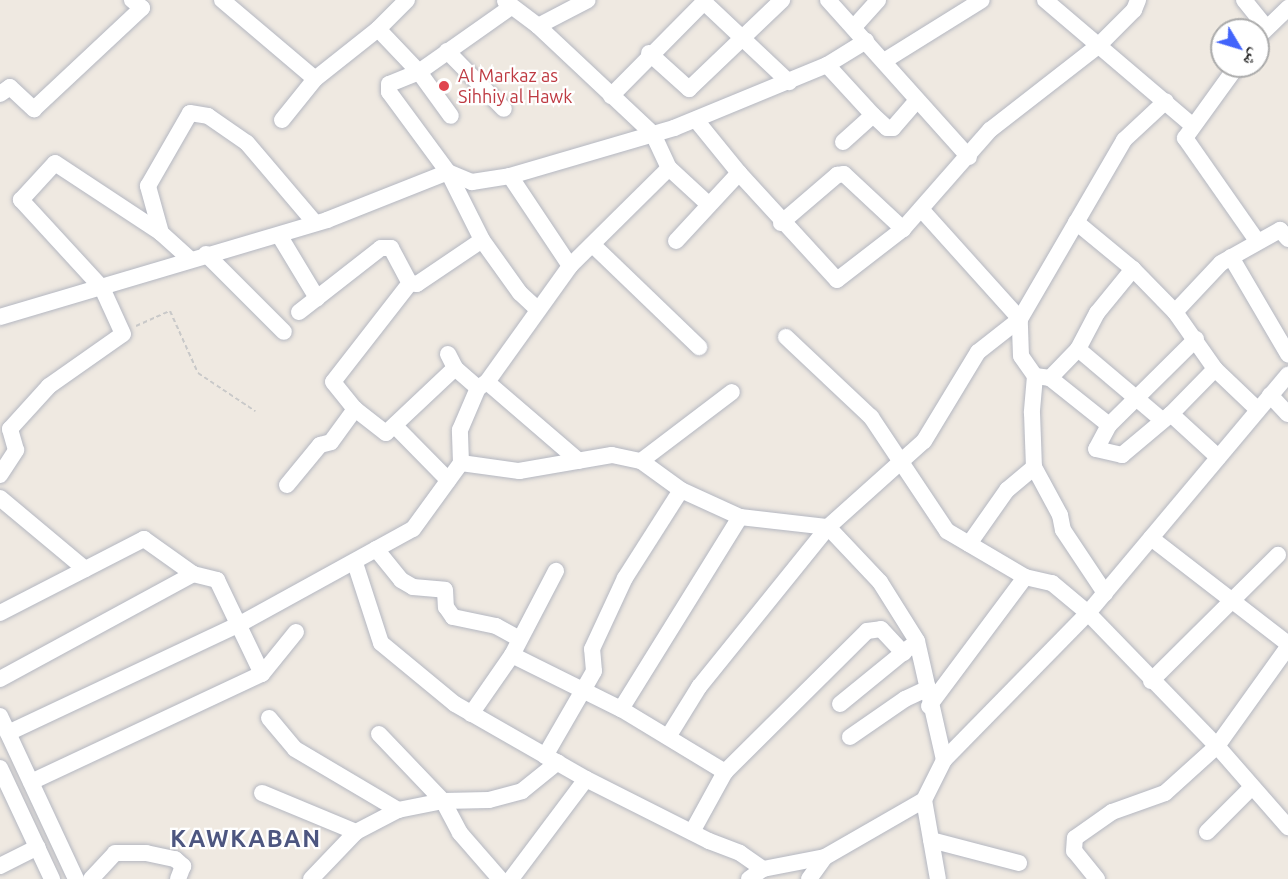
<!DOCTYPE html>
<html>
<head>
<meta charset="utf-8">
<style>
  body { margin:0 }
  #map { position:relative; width:1288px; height:879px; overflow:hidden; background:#efe9e1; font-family:Ubuntu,"Noto Naskh Arabic",sans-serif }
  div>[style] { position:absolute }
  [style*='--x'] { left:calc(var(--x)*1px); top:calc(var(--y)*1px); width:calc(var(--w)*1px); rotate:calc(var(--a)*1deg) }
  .path>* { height:2px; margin-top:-1px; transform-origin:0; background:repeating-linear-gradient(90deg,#c9c9c9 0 4.5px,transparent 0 7.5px) }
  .roads { filter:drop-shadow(0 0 2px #b4b7c1) drop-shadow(0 0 2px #b4b7c1) }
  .street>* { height:16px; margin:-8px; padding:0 8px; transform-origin:8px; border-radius:8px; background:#fff }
  .dots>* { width:16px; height:16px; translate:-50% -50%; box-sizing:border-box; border:3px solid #fff; border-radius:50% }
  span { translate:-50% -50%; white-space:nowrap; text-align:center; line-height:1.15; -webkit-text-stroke:4.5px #fff; paint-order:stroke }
  .health-label { font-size:18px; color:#be3a42 }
  .left { translate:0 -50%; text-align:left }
  .district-label { font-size:24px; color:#4d5680; font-weight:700; letter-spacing:1.5px }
  .north { position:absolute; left:1210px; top:18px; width:60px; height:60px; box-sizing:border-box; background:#fff; border:2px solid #ababab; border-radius:50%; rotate:128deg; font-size:16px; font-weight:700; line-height:24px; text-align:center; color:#2e2e2e }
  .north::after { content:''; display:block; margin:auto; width:21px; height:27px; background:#4264fb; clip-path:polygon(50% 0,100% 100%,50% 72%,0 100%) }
</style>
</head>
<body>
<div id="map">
  <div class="path">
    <div style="--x:136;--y:326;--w:37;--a:-24"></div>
    <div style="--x:170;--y:311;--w:68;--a:65.7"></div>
    <div style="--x:198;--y:373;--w:69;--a:33.7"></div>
  </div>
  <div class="roads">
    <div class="street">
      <div style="--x:222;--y:0;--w:122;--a:40.3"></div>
      <div style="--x:828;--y:0;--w:211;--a:48.1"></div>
      <div style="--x:1045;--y:0;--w:194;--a:40.4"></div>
      <div style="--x:1244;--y:0;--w:35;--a:51"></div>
      <div style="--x:505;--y:1;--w:41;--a:37.1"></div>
      <div style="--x:538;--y:26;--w:158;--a:43.2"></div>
      <div style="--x:653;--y:134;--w:38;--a:65"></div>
      <div style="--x:669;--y:168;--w:53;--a:42.7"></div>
      <div style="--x:511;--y:7;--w:113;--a:144.8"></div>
      <div style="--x:419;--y:72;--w:32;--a:158"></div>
      <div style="--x:389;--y:84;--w:8;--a:90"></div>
      <div style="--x:389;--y:92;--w:99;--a:53.6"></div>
      <div style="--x:448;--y:172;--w:76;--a:63.4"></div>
      <div style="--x:482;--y:240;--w:65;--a:54.4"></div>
      <div style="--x:520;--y:293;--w:23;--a:43"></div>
      <div style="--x:538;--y:26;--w:56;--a:-27.5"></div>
      <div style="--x:854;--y:27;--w:36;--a:-48"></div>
      <div style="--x:378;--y:29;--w:59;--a:46.4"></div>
      <div style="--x:419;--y:72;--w:54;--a:54"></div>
      <div style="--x:1258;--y:37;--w:42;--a:-44"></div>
      <div style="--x:447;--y:51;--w:81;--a:45.5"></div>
      <div style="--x:649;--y:53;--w:54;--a:42"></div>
      <div style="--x:689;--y:89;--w:129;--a:-43.7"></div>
      <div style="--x:884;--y:61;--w:115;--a:-31.9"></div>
      <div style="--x:827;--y:65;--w:68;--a:47.4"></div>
      <div style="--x:1237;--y:66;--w:89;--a:125.8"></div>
      <div style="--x:1185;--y:138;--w:126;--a:55"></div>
      <div style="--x:0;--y:94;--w:12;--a:-35"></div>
      <div style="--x:10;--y:87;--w:33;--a:43"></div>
      <div style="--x:34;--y:109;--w:148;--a:-43.1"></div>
      <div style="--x:142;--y:8;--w:13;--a:-141"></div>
      <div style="--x:611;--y:96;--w:132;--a:-45.3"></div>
      <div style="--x:704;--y:2;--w:117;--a:43.3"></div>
      <div style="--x:282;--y:120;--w:53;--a:-51.2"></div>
      <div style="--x:315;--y:79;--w:80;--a:-38.4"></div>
      <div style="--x:378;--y:29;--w:41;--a:-45"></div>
      <div style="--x:696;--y:120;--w:68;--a:50.9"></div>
      <div style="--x:843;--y:142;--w:40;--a:-42"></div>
      <div style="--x:873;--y:115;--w:19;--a:43"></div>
      <div style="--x:887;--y:128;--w:6;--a:0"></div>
      <div style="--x:893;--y:128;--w:35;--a:-49"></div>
      <div style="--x:510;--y:176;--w:108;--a:56.3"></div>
      <div style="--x:1076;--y:222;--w:74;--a:39.5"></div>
      <div style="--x:1133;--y:269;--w:60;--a:45.7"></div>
      <div style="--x:1175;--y:312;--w:70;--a:54.9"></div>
      <div style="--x:1215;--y:369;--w:58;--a:43.6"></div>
      <div style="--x:781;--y:223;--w:74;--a:-40.6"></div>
      <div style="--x:837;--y:175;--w:7;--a:-8"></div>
      <div style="--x:844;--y:174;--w:81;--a:43"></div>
      <div style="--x:161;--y:233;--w:49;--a:-105.5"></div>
      <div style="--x:148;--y:186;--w:84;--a:-60.1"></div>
      <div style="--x:190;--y:113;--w:18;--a:9"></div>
      <div style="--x:208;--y:116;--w:47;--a:34.7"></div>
      <div style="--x:247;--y:143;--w:105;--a:49.6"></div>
      <div style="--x:279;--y:235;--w:74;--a:58.9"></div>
      <div style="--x:676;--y:241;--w:93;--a:-47.2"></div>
      <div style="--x:739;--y:173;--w:145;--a:47.5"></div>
      <div style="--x:837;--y:280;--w:83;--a:-37.7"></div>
      <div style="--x:903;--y:229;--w:132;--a:-48.7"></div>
      <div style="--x:990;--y:130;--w:137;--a:-37.9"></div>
      <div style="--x:1098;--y:46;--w:51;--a:-45"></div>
      <div style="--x:1134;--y:10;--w:11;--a:-68"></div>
      <div style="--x:594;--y:246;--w:146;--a:43.9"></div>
      <div style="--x:206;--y:254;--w:110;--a:45"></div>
      <div style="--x:1231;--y:257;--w:113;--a:59.6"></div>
      <div style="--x:410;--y:283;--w:125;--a:127.9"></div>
      <div style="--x:333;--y:382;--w:35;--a:51"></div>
      <div style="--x:355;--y:409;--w:39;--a:38"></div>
      <div style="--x:386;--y:433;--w:95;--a:-43.3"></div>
      <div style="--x:410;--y:283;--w:7;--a:8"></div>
      <div style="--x:417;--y:284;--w:78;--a:-34.1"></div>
      <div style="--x:299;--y:312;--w:104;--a:-38"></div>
      <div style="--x:381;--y:248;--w:10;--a:0"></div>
      <div style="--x:391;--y:248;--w:40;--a:62"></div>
      <div style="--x:1175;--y:312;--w:67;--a:-46.8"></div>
      <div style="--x:1221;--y:263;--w:68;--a:-29.2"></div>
      <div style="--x:1280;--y:230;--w:12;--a:48"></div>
      <div style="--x:0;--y:317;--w:341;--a:-16.5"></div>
      <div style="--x:327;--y:220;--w:130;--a:-21.6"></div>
      <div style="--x:448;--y:172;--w:26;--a:23"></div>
      <div style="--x:472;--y:182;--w:38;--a:-9"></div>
      <div style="--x:510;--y:176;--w:171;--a:-16.3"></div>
      <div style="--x:674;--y:128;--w:165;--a:-22.4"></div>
      <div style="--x:827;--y:65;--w:46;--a:-31.6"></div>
      <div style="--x:786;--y:337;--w:117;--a:43.3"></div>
      <div style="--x:871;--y:417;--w:137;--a:56.3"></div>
      <div style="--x:947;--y:531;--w:91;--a:30.5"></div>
      <div style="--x:1196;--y:339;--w:122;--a:135.3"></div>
      <div style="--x:1109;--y:425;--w:27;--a:118"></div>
      <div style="--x:1096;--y:449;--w:27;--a:13"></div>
      <div style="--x:1122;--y:455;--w:64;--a:-39.9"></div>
      <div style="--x:1171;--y:414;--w:63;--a:-45.6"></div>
      <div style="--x:1078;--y:349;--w:110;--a:40.2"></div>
      <div style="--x:448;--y:354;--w:16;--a:63"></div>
      <div style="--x:455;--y:368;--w:30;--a:41"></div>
      <div style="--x:1035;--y:376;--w:37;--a:95"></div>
      <div style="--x:1032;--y:413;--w:54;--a:87.9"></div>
      <div style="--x:1034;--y:467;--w:55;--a:61.6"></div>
      <div style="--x:1060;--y:515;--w:15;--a:79"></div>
      <div style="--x:1063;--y:530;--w:76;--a:56.3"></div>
      <div style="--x:1050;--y:378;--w:40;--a:-46"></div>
      <div style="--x:1078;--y:349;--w:41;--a:-62.2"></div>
      <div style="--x:1097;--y:313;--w:57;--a:-50.7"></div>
      <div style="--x:487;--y:382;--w:121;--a:40.7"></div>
      <div style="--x:1270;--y:395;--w:26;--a:47"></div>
      <div style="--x:1171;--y:414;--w:64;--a:42.5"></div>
      <div style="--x:1109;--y:425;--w:75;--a:-141.5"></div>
      <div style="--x:1050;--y:378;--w:15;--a:-172"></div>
      <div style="--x:1035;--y:376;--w:24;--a:-125"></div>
      <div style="--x:1021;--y:356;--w:37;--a:-92"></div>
      <div style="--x:1020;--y:319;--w:207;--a:-59.8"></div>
      <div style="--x:1124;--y:140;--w:57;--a:-42.9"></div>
      <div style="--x:395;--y:426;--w:76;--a:45.5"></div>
      <div style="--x:641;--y:461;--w:114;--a:-37.2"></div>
      <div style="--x:461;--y:463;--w:33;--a:-92"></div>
      <div style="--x:460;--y:430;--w:46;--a:-66.8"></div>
      <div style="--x:478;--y:388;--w:11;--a:-34"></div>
      <div style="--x:487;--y:382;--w:143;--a:-54.4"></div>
      <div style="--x:570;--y:266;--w:139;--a:-44.7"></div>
      <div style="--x:0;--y:475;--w:30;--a:-57"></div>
      <div style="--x:16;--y:450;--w:22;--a:-106"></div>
      <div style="--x:10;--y:429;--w:58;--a:-47.8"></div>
      <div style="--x:49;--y:386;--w:90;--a:-35.1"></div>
      <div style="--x:123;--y:334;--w:51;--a:-114.5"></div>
      <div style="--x:102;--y:288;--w:120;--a:-132.6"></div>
      <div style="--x:21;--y:200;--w:50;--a:-47.4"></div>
      <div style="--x:55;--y:163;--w:127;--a:33.4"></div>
      <div style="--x:161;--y:233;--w:39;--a:42"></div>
      <div style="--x:287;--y:485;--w:52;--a:-50.5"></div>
      <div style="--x:320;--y:445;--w:11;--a:-15"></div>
      <div style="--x:331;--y:442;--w:41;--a:-54"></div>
      <div style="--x:0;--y:498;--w:111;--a:39.9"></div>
      <div style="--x:1151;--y:538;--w:173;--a:37.7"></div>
      <div style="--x:969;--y:544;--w:66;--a:-54.9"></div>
      <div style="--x:1007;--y:490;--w:35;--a:-40"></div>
      <div style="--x:376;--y:549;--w:40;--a:51"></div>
      <div style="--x:401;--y:580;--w:14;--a:30"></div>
      <div style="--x:413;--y:587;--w:32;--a:5"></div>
      <div style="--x:445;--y:590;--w:17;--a:87"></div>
      <div style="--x:446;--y:607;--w:12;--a:55"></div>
      <div style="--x:453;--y:617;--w:44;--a:11.8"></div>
      <div style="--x:496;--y:626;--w:25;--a:29"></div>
      <div style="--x:355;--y:563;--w:84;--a:72"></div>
      <div style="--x:381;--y:643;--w:96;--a:39.5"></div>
      <div style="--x:455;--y:704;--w:151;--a:29.8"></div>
      <div style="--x:586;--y:779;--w:138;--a:26.8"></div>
      <div style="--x:709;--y:841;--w:33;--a:21"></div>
      <div style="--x:740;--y:853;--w:28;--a:35"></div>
      <div style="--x:0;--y:613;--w:162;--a:-27.2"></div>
      <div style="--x:144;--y:539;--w:60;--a:35.5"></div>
      <div style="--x:512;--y:655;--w:122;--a:26.4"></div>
      <div style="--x:621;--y:709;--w:122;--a:31.2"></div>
      <div style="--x:0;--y:679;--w:220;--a:-28.5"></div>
      <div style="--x:193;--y:574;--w:25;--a:14"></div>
      <div style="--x:217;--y:580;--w:104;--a:64.4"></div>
      <div style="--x:1151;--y:681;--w:179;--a:-44.8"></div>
      <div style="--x:840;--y:704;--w:90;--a:-39.2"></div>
      <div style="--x:929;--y:706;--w:161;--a:-53.3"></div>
      <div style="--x:1025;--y:577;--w:28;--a:13"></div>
      <div style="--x:1052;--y:583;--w:47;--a:39.8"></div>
      <div style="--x:1088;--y:613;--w:185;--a:45.9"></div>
      <div style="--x:1217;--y:746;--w:108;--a:48.8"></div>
      <div style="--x:621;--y:709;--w:226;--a:-58.2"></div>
      <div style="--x:471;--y:714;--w:72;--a:-55.2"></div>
      <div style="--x:512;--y:655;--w:95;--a:-62.4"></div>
      <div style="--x:0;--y:716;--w:180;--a:65"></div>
      <div style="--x:269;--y:718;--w:40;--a:50"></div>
      <div style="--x:295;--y:749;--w:120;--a:30.6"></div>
      <div style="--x:8;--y:733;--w:256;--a:-25.2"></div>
      <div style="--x:240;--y:624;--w:197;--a:-28.8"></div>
      <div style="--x:413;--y:529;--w:82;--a:-54"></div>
      <div style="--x:461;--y:463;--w:59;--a:7.9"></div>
      <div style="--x:519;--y:471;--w:94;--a:-9.8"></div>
      <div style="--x:612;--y:455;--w:30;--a:12"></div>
      <div style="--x:641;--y:461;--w:49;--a:35.9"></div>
      <div style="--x:681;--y:490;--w:65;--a:24.6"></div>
      <div style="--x:740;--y:517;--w:89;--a:6.5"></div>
      <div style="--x:828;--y:527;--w:76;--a:46.6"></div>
      <div style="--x:880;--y:582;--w:70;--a:57.9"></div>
      <div style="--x:917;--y:641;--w:122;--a:77.2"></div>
      <div style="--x:379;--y:734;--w:93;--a:46.3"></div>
      <div style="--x:443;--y:801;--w:36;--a:62"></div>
      <div style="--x:460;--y:833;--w:61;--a:49"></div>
      <div style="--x:668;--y:737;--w:59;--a:-58.2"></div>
      <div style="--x:699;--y:687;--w:206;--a:-51.1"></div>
      <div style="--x:828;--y:527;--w:129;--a:-41.9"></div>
      <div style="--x:924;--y:441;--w:104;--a:-58.8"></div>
      <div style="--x:978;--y:352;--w:53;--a:-38.2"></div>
      <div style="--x:1020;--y:319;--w:148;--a:-132"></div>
      <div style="--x:850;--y:737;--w:67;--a:-34.6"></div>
      <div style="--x:905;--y:699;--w:26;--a:-25"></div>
      <div style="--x:545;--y:756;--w:98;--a:-60"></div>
      <div style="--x:594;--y:671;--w:22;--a:-95"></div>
      <div style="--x:592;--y:649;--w:78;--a:-65.1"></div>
      <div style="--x:625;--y:578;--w:104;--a:-57.5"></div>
      <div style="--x:0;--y:768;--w:123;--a:64.9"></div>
      <div style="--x:31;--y:782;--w:255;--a:-25.1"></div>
      <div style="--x:262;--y:674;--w:54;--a:-51"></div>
      <div style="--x:262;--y:793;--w:102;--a:22.5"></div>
      <div style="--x:924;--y:800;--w:80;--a:80"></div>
      <div style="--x:692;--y:832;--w:68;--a:-61.2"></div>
      <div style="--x:725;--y:772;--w:200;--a:-44.8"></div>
      <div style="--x:867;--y:631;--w:14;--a:-8"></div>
      <div style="--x:881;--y:629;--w:33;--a:47"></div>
      <div style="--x:1207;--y:832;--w:62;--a:-45"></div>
      <div style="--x:931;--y:840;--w:91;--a:14.6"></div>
      <div style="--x:0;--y:866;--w:42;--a:-26.6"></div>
      <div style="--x:91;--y:879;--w:35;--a:-47"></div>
      <div style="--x:115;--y:853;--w:31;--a:0"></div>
      <div style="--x:146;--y:853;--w:30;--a:12"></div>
      <div style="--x:175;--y:859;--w:11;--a:41"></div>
      <div style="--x:183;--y:866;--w:14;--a:111"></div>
      <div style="--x:311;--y:879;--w:65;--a:-46.2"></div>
      <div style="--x:356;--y:832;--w:47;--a:-27.6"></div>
      <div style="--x:398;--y:810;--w:46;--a:-11.3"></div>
      <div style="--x:443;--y:801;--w:46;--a:-1.2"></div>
      <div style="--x:489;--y:800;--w:34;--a:-15"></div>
      <div style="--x:522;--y:791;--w:46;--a:-38.9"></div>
      <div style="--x:511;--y:879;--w:125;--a:-53.1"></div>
      <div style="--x:749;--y:879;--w:17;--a:-36"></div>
      <div style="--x:763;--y:869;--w:63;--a:-11"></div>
      <div style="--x:825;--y:857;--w:114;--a:-29.9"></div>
      <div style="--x:924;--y:800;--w:45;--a:-63.4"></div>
      <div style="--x:944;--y:760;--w:206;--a:-45.6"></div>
      <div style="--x:1088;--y:613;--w:311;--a:-50"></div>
      <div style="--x:809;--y:879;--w:27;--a:-54"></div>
      <div style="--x:1097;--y:879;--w:36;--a:-129"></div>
      <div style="--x:1074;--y:851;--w:13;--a:-86"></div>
      <div style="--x:1075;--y:838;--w:45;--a:-35.1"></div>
      <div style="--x:1112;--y:812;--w:56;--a:-19.7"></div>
      <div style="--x:1165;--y:793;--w:70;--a:-42.1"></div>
      <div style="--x:1217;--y:746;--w:122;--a:-54.4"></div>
    </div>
  </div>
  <div class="dots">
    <div style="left:444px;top:86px;background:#e0444e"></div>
  </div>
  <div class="health-label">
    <span class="left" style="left:458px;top:86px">Al Markaz as<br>Sihhiy al Hawk</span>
  </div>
  <div class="district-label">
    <span style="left:246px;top:839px">KAWKABAN</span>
  </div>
  <div class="north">ش</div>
</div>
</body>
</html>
